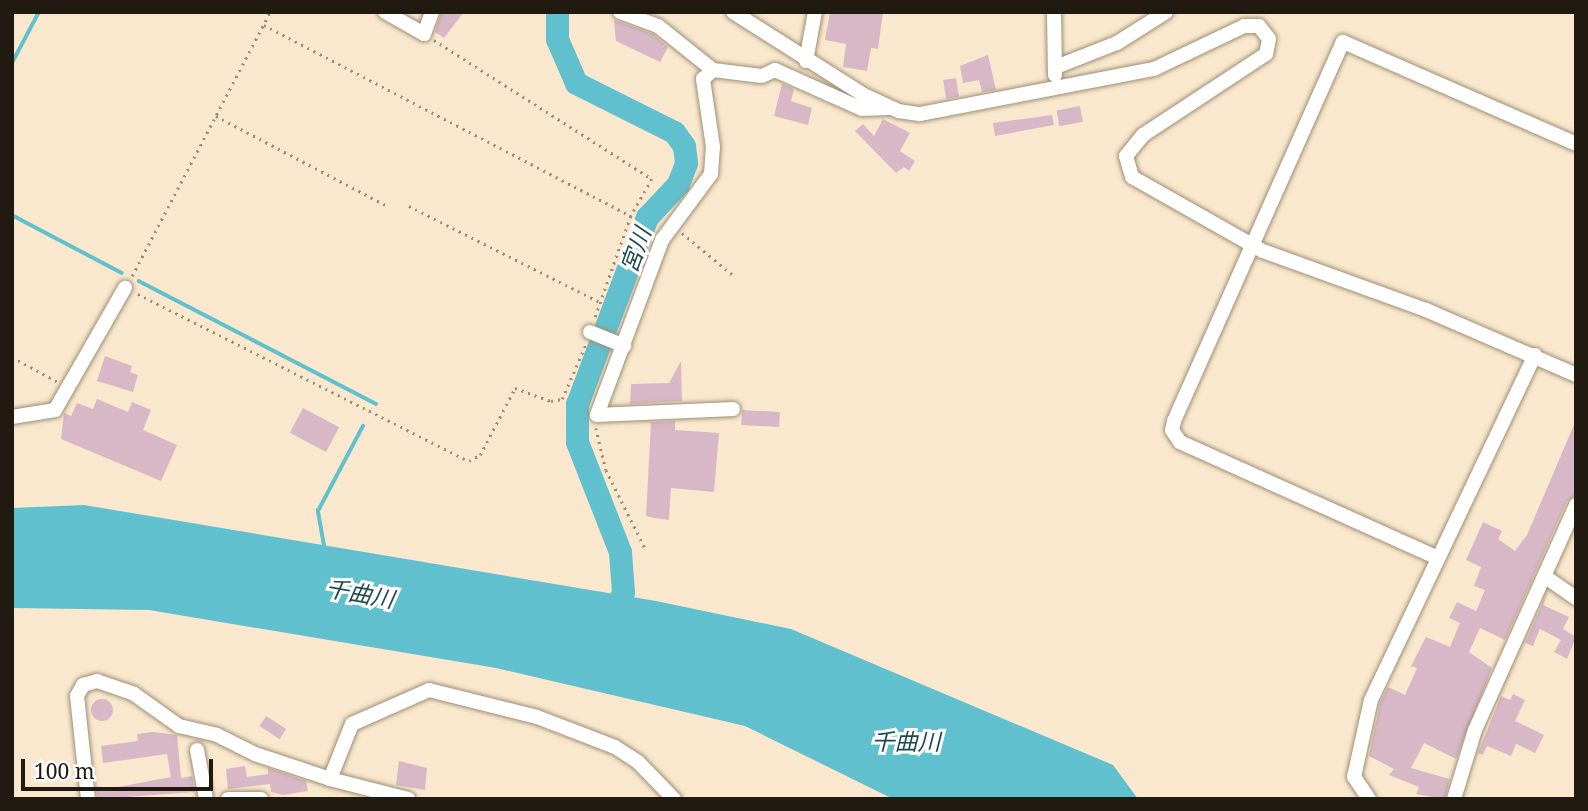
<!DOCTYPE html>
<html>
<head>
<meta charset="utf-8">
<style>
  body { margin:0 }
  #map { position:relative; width:1588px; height:811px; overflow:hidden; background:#f9e8cd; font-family:"Noto Serif","Noto Sans JP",serif }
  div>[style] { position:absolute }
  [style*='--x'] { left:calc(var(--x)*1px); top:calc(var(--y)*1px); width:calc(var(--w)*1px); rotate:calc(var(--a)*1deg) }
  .water>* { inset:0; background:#61c0cd }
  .stream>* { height:3.5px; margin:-1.75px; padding:0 1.75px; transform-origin:1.75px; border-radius:1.75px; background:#61c0cd }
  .river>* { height:23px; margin:-11.5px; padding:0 11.5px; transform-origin:11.5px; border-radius:11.5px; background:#61c0cd }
  .building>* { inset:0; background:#d8b8c6; transform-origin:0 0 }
  .round { border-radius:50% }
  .path>* { height:2.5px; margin-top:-1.25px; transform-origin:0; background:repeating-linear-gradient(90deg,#988c79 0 2px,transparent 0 7px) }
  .roads { filter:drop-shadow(0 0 2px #9e8e75) drop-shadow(0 0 2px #9e8e75) }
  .minor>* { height:14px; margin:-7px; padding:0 7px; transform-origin:7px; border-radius:7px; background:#fff }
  span { translate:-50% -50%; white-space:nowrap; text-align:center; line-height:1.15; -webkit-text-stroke:6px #fff; paint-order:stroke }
  .water-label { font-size:23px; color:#1e4a4f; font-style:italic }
  .frame { position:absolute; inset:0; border:14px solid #201a10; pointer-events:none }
  .scale { position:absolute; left:21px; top:759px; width:192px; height:32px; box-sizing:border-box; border:4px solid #201a10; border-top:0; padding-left:9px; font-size:21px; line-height:24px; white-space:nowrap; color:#201a10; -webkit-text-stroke:5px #fff; paint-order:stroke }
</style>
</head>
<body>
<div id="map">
  <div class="water">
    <div style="clip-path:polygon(84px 505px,656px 601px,791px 629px,1113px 765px,1138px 799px,893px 799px,745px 726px,496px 668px,149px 610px,12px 608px,12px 508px)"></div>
  </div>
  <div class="stream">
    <div style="--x:12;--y:63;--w:58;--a:-62.1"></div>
    <div style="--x:12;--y:215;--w:124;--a:27.8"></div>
    <div style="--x:139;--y:281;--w:267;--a:27.4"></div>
    <div style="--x:324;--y:546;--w:36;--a:-100"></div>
    <div style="--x:318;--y:511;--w:96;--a:-62.1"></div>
  </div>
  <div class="river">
    <div style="--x:557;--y:12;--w:27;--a:90"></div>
    <div style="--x:557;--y:39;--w:48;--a:66.6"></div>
    <div style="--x:576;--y:83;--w:110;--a:26.6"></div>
    <div style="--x:674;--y:132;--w:17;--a:54"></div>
    <div style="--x:684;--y:146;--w:17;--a:83"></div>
    <div style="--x:686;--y:163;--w:22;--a:111"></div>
    <div style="--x:678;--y:184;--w:45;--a:133.2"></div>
    <div style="--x:647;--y:217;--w:200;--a:110.5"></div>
    <div style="--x:577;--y:404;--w:38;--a:90"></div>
    <div style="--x:577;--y:442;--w:118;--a:68.6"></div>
    <div style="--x:620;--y:552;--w:40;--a:85.7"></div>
    <div style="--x:623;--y:592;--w:34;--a:113"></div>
  </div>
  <div class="building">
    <div style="clip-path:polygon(441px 12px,464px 12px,444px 38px,435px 32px)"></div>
    <div style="clip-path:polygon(830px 12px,883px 12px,878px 49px,871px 48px,867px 71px,843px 67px,846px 44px,825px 40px)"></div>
    <div style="clip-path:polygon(614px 20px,653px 34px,668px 47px,660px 62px,616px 41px)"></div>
    <div style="clip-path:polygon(988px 55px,996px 90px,982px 92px,979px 80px,963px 83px,960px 66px)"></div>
    <div style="left:956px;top:78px;width:19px;height:13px;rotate:81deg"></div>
    <div style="clip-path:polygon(782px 84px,794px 89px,791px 101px,812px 108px,808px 125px,774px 116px)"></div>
    <div style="left:1080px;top:106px;width:16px;height:24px;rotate:79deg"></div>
    <div style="clip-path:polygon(1052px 115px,1054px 125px,995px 136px,993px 123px)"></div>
    <div style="clip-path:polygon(883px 119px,910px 133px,900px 151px,915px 161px,909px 171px,904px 167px,896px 173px,855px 131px,863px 124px,874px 136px)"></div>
    <div style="clip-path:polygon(105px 356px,132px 366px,130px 372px,138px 375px,133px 392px,97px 381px)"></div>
    <div style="clip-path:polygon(681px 361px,682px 401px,630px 404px,631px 384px,669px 383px)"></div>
    <div style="clip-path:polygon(97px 399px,128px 412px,132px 402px,151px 410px,143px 430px,177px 445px,161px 481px,61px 439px,64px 413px,71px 416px,77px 403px,93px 409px)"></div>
    <div style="left:303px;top:408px;width:41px;height:28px;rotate:28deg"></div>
    <div style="left:742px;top:410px;width:38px;height:15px;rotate:3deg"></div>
    <div style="clip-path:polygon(1576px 420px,1576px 495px,1567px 501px,1505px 640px,1480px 628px,1469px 652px,1492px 668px,1456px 759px,1424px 743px,1411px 768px,1450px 779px,1445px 799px,1416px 794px,1419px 787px,1389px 775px,1394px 769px,1369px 756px,1380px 703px,1388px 687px,1405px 695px,1417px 668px,1411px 666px,1426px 637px,1450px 647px,1460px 623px,1449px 618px,1457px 602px,1476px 611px,1485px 590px,1474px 586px,1481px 567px,1466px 560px,1483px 522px,1502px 531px,1498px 539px,1515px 551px,1527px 535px)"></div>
    <div style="clip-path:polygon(675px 421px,675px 430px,719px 433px,714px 492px,671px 488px,669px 520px,654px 518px,646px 516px,651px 422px,641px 423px)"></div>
    <div style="clip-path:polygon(1548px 591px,1543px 605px,1569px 617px,1563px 629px,1576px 637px,1567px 659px,1554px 652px,1561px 640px,1540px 629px,1533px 646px,1525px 643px)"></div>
    <div style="clip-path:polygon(1513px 694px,1525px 700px,1515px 721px,1544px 735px,1535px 753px,1516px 744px,1511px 756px,1487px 746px,1483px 755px,1478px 753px,1501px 696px,1510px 700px)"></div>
    <div class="round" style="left:91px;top:699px;width:22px;height:22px"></div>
    <div style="left:266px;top:716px;width:24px;height:12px;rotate:33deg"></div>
    <div style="clip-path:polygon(153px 732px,177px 735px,181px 778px,192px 776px,195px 792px,98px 799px,97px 791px,171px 777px,167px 754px,103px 763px,101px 746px,138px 741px,137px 734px)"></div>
    <div style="clip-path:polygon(399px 761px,427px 768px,425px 790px,396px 785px)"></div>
    <div style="clip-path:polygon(245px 766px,247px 777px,268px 774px,268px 768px,306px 781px,308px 791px,283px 795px,271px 792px,270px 784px,228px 789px,226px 769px)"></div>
  </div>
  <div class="path">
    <div style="--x:264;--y:25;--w:414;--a:27.5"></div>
    <div style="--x:434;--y:40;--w:259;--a:32.5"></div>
    <div style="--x:652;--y:179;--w:43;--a:119.6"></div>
    <div style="--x:631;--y:216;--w:111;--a:109.4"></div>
    <div style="--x:216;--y:116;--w:195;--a:27.7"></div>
    <div style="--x:409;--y:206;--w:214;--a:26.7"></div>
    <div style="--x:682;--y:233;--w:66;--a:39.5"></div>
    <div style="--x:132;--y:276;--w:298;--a:-62.4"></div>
    <div style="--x:138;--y:294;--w:371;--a:26.8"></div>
    <div style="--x:469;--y:461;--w:13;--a:-29"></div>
    <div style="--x:480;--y:455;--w:76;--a:-62.4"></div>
    <div style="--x:515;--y:388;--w:38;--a:20"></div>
    <div style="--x:551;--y:401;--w:11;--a:-10"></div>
    <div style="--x:562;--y:399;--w:60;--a:-66.4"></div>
    <div style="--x:12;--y:357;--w:52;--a:28.5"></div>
    <div style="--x:596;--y:428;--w:43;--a:76.6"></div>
    <div style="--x:606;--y:470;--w:89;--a:63.4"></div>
  </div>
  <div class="roads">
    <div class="minor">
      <div style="--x:385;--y:12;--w:45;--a:29.4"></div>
      <div style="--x:424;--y:34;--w:23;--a:-70"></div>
      <div style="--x:620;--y:12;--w:40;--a:20.2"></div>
      <div style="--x:658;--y:26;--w:70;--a:38.7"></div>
      <div style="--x:733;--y:12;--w:153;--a:32.4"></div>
      <div style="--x:862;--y:94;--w:40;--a:25"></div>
      <div style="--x:898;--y:111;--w:22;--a:8"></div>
      <div style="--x:920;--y:114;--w:238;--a:-10.9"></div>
      <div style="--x:1154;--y:69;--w:100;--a:-25.5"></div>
      <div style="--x:1244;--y:26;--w:15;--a:0"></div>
      <div style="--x:1259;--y:26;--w:16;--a:52"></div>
      <div style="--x:1269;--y:39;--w:15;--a:101"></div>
      <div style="--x:1266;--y:54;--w:147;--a:146.6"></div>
      <div style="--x:1143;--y:135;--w:27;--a:129"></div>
      <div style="--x:1126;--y:156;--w:22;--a:74"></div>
      <div style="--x:1132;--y:177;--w:150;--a:29.5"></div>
      <div style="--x:1263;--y:251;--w:173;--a:19.9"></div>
      <div style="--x:1426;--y:310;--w:163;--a:23.4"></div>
      <div style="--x:1054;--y:12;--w:63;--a:89.1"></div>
      <div style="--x:806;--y:61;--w:50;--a:-79.6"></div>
      <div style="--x:1056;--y:67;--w:66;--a:-21.5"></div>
      <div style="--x:1117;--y:43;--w:58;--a:-32.3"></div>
      <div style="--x:590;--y:332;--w:37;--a:22"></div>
      <div style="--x:733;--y:409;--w:136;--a:177.5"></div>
      <div style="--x:597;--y:415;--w:187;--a:-69.6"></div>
      <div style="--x:662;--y:240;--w:82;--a:-53.4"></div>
      <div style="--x:711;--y:174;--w:27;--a:-86"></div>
      <div style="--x:713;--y:147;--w:69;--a:-98.4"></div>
      <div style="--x:703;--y:79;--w:13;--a:-42"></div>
      <div style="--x:713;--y:70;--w:49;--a:7"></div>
      <div style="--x:762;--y:76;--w:14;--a:-25"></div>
      <div style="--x:775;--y:70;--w:95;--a:24.1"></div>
      <div style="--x:862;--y:109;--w:26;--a:-2"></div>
      <div style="--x:12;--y:417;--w:44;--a:-9.2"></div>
      <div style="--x:55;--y:410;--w:141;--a:-60.2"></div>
      <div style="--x:1438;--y:558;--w:283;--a:-155.8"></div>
      <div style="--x:1180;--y:442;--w:14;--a:-124"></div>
      <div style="--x:1172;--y:430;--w:9;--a:-77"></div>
      <div style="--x:1174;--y:421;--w:415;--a:-66"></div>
      <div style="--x:1343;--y:42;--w:254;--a:23.6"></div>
      <div style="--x:1547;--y:578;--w:35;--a:35"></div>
      <div style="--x:197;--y:750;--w:50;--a:79.6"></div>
      <div style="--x:330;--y:779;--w:59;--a:-68.2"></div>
      <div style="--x:352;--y:724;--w:84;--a:-23.8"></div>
      <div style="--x:429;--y:690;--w:111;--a:14"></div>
      <div style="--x:537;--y:717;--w:84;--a:21"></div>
      <div style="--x:615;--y:747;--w:27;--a:33"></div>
      <div style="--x:638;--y:762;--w:52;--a:45.8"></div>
      <div style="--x:88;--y:799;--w:104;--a:-96.1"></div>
      <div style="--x:77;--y:696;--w:13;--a:-61"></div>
      <div style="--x:83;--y:685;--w:15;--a:-16"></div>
      <div style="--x:97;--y:681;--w:39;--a:19"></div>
      <div style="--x:134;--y:694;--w:55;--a:35.4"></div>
      <div style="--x:179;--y:726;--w:39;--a:13"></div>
      <div style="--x:217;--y:735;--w:42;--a:26.6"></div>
      <div style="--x:255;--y:754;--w:79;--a:18.4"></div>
      <div style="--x:330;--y:779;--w:81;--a:14.4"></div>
      <div style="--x:228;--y:799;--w:33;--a:0"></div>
      <div style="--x:1369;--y:799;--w:27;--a:-124"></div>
      <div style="--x:1354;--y:777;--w:79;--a:-77.6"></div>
      <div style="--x:1371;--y:700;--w:382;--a:-64.6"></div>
      <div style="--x:1454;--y:799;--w:72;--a:-73.1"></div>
      <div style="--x:1475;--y:730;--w:247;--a:-65.8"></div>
    </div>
  </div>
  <div class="water-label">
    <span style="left:635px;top:250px;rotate:-70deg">宮川</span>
    <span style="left:360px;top:593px;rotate:10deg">千曲川</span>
    <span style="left:906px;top:741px">千曲川</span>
  </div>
  <div class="frame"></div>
  <div class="scale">100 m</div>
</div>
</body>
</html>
